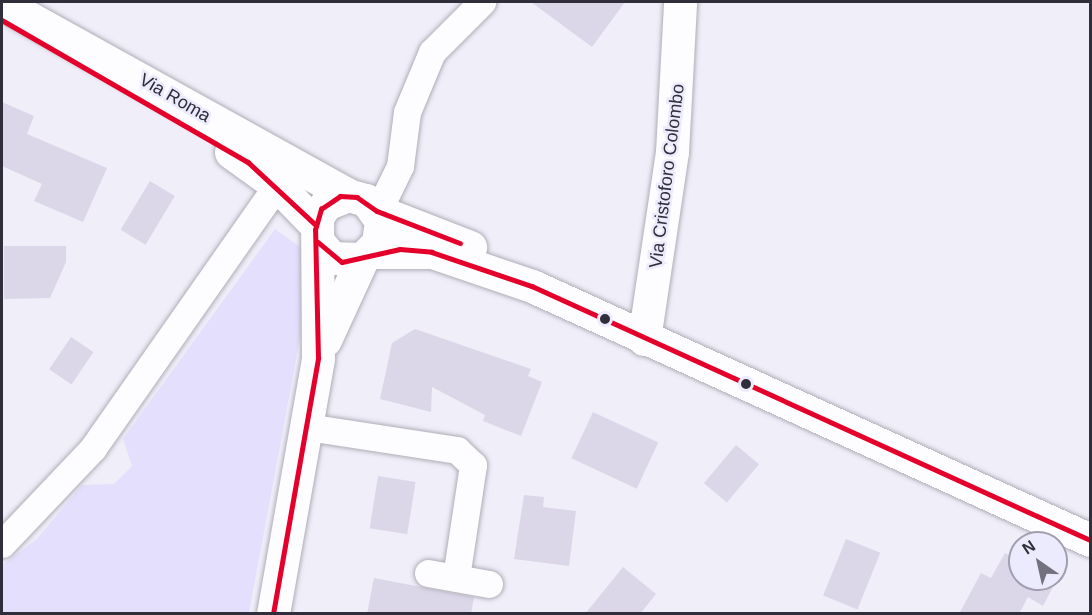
<!DOCTYPE html>
<html>
<head>
<meta charset="utf-8">
<style>
  body { margin:0 }
  #map { position:relative; width:1092px; height:615px; overflow:hidden; background:#f0eef9; font-family:Helvetica,sans-serif }
  div>[style] { position:absolute }
  [style*='--x'] { left:calc(var(--x)*1px); top:calc(var(--y)*1px); width:calc(var(--w)*1px); rotate:calc(var(--a)*1deg) }
  .green>* { inset:0; background:#e4dffc }
  .building>* { inset:0; background:#dbd7e9; transform-origin:0 0 }
  .roads { filter:drop-shadow(0 0 2px #afadb7) drop-shadow(0 0 2px #afadb7) }
  .street>* { height:27px; margin:-13.5px; padding:0 13.5px; transform-origin:13.5px; border-radius:13.5px; background:#fdfcfe }
  .secondary>* { height:33px; margin:-16.5px; padding:0 16.5px; transform-origin:16.5px; border-radius:16.5px; background:#fdfcfe }
  .bus-1>* { height:4.5px; margin:-2.25px; padding:0 2.25px; transform-origin:2.25px; border-radius:2.25px; background:#e4002b }
  .dots>* { width:16px; height:16px; translate:-50% -50%; box-sizing:border-box; border:3px solid #eceafd; border-radius:50% }
  span { translate:-50% -50%; white-space:nowrap; text-align:center; line-height:1.15; -webkit-text-stroke:5px #eceafd; paint-order:stroke }
  .street-label { font-size:18px; color:#302e3a }
  .frame { position:absolute; inset:0; border:3px solid #302e3a; pointer-events:none }
  .north { position:absolute; left:1008px; top:531px; width:60px; height:60px; box-sizing:border-box; background:#eceafd; border:2px solid #a19faf; border-radius:50%; rotate:326deg; font-size:16px; font-weight:700; line-height:24px; text-align:center; color:#302e3a }
  .north::after { content:''; display:block; margin:auto; width:21px; height:27px; background:#73717d; clip-path:polygon(50% 0,100% 100%,50% 72%,0 100%) }
</style>
</head>
<body>
<div id="map">
  <div class="green">
    <div style="clip-path:polygon(275px 229px,303px 249px,307px 300px,249px 613px,2px 614px,2px 565px,37px 539px,82px 485px,114px 484px,132px 466px,123px 439px)"></div>
  </div>
  <div class="building">
    <div style="clip-path:polygon(531px 2px,625px 2px,592px 47px)"></div>
    <div style="clip-path:polygon(2px 102px,34px 116px,27px 134px,107px 168px,83px 222px,34px 201px,42px 184px,2px 166px)"></div>
    <div style="left:150px;top:181px;width:29px;height:57px;rotate:31deg"></div>
    <div style="clip-path:polygon(4px 246px,66px 246px,66px 262px,50px 298px,4px 299px)"></div>
    <div style="clip-path:polygon(415px 329px,531px 369px,528px 376px,542px 382px,521px 436px,483px 421px,485px 415px,432px 387px,431px 412px,380px 399px,392px 343px)"></div>
    <div style="left:71px;top:337px;width:27px;height:39px;rotate:34deg"></div>
    <div style="left:593px;top:412px;width:72px;height:51px;rotate:25deg"></div>
    <div style="left:736px;top:445px;width:30px;height:50px;rotate:40deg"></div>
    <div style="left:378px;top:476px;width:38px;height:53px;rotate:9deg"></div>
    <div style="clip-path:polygon(524px 495px,544px 497px,543px 507px,576px 511px,569px 566px,514px 559px)"></div>
    <div style="left:846px;top:539px;width:37px;height:61px;rotate:22deg"></div>
    <div style="clip-path:polygon(1005px 553px,1020px 561px,1020px 579px,1057px 579px,1043px 606px,1028px 597px,1019px 614px,959px 614px,981px 573px,991px 578px)"></div>
    <div style="clip-path:polygon(623px 567px,656px 594px,640px 614px,585px 614px)"></div>
    <div style="clip-path:polygon(374px 578px,474px 597px,471px 614px,367px 614px)"></div>
  </div>
  <div class="roads">
    <div class="street">
      <div style="--x:373;--y:206;--w:11;--a:-27"></div>
      <div style="--x:383;--y:201;--w:39;--a:-64"></div>
      <div style="--x:400;--y:166;--w:54;--a:-82.6"></div>
      <div style="--x:407;--y:112;--w:65;--a:-67.4"></div>
      <div style="--x:432;--y:52;--w:71;--a:-45"></div>
      <div style="--x:307;--y:427;--w:152;--a:8.7"></div>
      <div style="--x:457;--y:450;--w:22;--a:43"></div>
      <div style="--x:473;--y:465;--w:114;--a:98.6"></div>
      <div style="--x:2;--y:544;--w:132;--a:-46.5"></div>
      <div style="--x:93;--y:448;--w:321;--a:-55"></div>
      <div style="--x:428;--y:573;--w:62;--a:10.2"></div>
    </div>
    <div class="secondary">
      <div style="--x:2;--y:3;--w:396;--a:29"></div>
      <div style="--x:231;--y:152;--w:57;--a:35.7"></div>
      <div style="--x:277;--y:185;--w:54;--a:45.7"></div>
      <div style="--x:377;--y:211;--w:100;--a:21.2"></div>
      <div style="--x:372;--y:252;--w:60;--a:0"></div>
      <div style="--x:432;--y:252;--w:106;--a:18.8"></div>
      <div style="--x:532;--y:286;--w:613;--a:24.47"></div>
      <div style="--x:644;--y:339;--w:189;--a:-81.5"></div>
      <div style="--x:672;--y:152;--w:150;--a:-86.9"></div>
      <div style="--x:325;--y:340;--w:89;--a:-65.4"></div>
      <div style="--x:273;--y:614;--w:260;--a:-80"></div>
      <div style="--x:318;--y:358;--w:141;--a:-90.4"></div>
      <div style="--x:317;--y:217;--w:16;--a:-55"></div>
      <div style="--x:326;--y:204;--w:24;--a:-22"></div>
      <div style="--x:348;--y:195;--w:19;--a:16"></div>
      <div style="--x:366;--y:200;--w:26;--a:54"></div>
      <div style="--x:381;--y:221;--w:22;--a:98"></div>
      <div style="--x:378;--y:243;--w:23;--a:135"></div>
      <div style="--x:362;--y:259;--w:30;--a:-178"></div>
      <div style="--x:332;--y:258;--w:21;--a:-131"></div>
    </div>
  </div>
  <div class="bus-1">
    <div style="--x:2;--y:20;--w:284;--a:30"></div>
    <div style="--x:248;--y:162;--w:91;--a:42.8"></div>
    <div style="--x:318;--y:242;--w:31;--a:40"></div>
    <div style="--x:342;--y:262;--w:59;--a:-12.6"></div>
    <div style="--x:400;--y:249;--w:32;--a:5"></div>
    <div style="--x:432;--y:252;--w:106;--a:18.8"></div>
    <div style="--x:532;--y:286;--w:613;--a:24.47"></div>
    <div style="--x:273;--y:614;--w:260;--a:-80"></div>
    <div style="--x:318;--y:358;--w:128;--a:-91.3"></div>
    <div style="--x:315;--y:230;--w:22;--a:-74"></div>
    <div style="--x:321;--y:209;--w:23;--a:-34"></div>
    <div style="--x:340;--y:196;--w:17;--a:3"></div>
    <div style="--x:357;--y:197;--w:24;--a:35"></div>
    <div style="--x:377;--y:211;--w:89;--a:21.1"></div>
  </div>
  <div class="dots">
    <div style="left:605px;top:319px;background:#302e3a"></div>
    <div style="left:746px;top:384px;background:#302e3a"></div>
  </div>
  <div class="street-label">
    <span style="left:175px;top:98px;rotate:30deg">Via Roma</span>
    <span style="left:667px;top:176px;rotate:-83deg">Via Cristoforo Colombo</span>
  </div>
  <div class="frame"></div>
  <div class="north">N</div>
</div>
</body>
</html>
